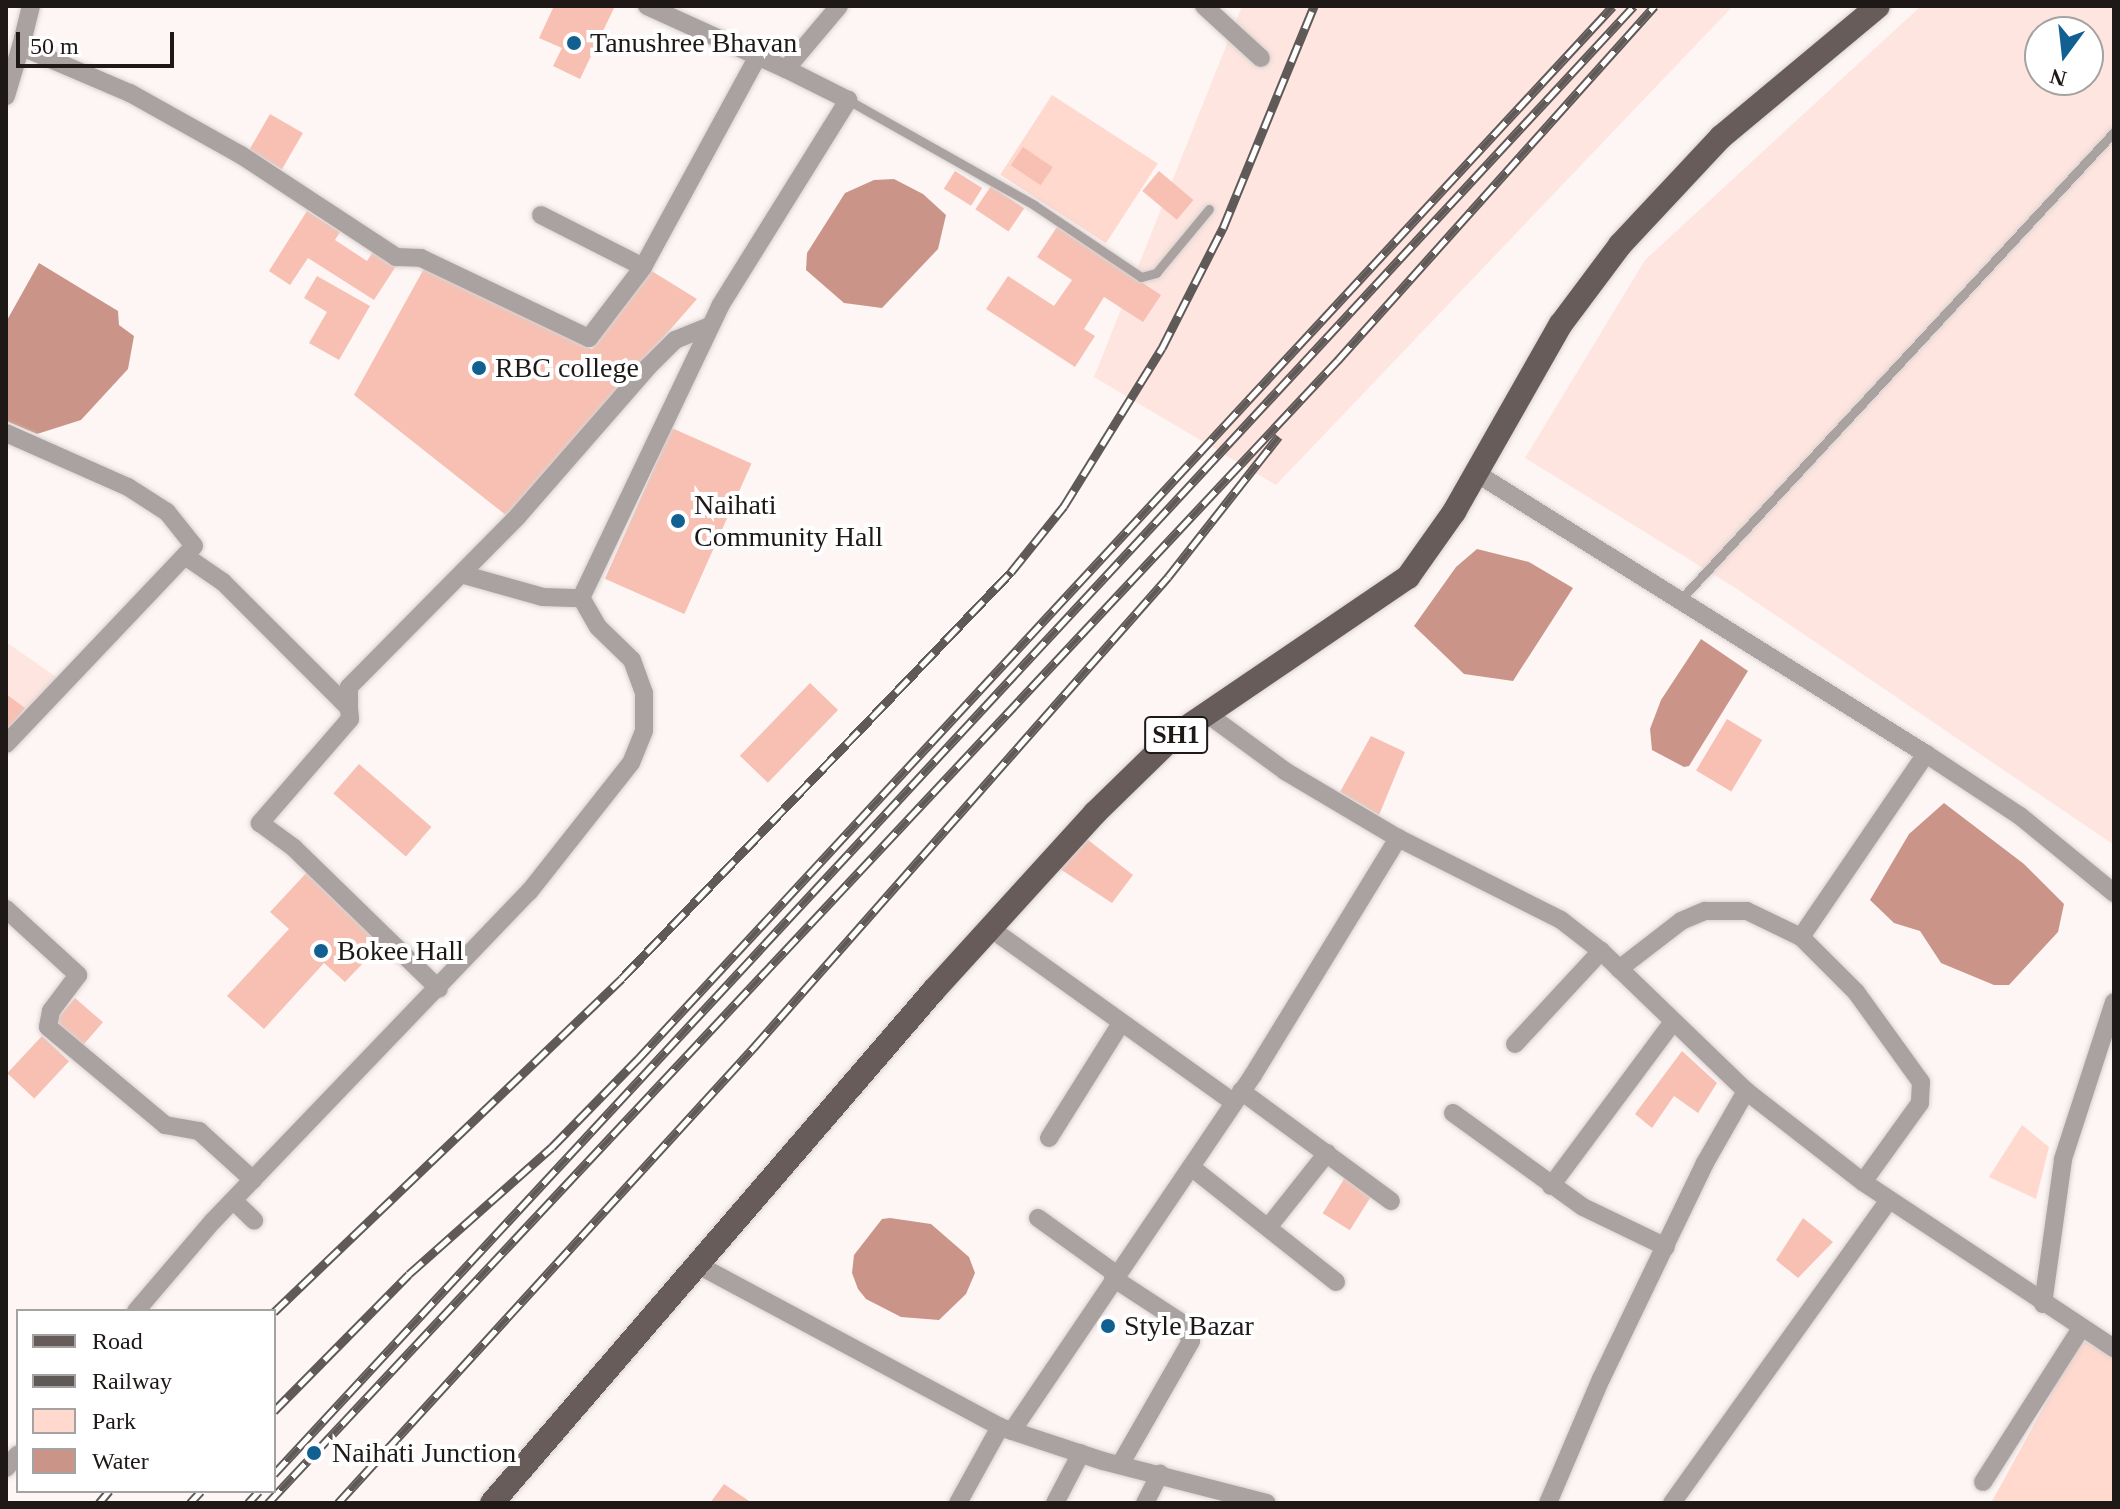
<!DOCTYPE html>
<html>
<head>
<meta charset="utf-8">
<style>
  body { margin:0 }
  #map { position:relative; width:2120px; height:1509px; overflow:hidden; background:#fdf6f5; font-family:Georgia,serif }
  div>[style] { position:absolute }
  [style*='--x'] { left:calc(var(--x)*1px); top:calc(var(--y)*1px); width:calc(var(--w)*1px); rotate:calc(var(--a)*1deg) }
  .built>* { inset:0; background:#fee5df }
  .green>* { inset:0; background:#ffd8ce; transform-origin:0 0 }
  .water>* { inset:0; background:#ca9588 }
  .building>* { inset:0; background:#f7c0b2; transform-origin:0 0 }
  .roads { filter:drop-shadow(0 0 2px #d9d2d1) drop-shadow(0 0 2px #d9d2d1) }
  .lane>* { height:9px; margin:-4.5px; padding:0 4.5px; transform-origin:4.5px; border-radius:4.5px; background:#a9a2a0 }
  .street>* { height:18px; margin:-9px; padding:0 9px; transform-origin:9px; border-radius:9px; background:#a9a2a0 }
  .primary>* { height:24px; margin:-12px; padding:0 12px; transform-origin:12px; border-radius:12px; background:#675c59 }
  .rail>* { height:9px; margin-top:-4.5px; transform-origin:0; background:repeating-linear-gradient(90deg,#fff 0 18px,#5f5958 0 36px); box-sizing:border-box; border-block:2px solid #5f5958 }
  .dots>* { width:22px; height:22px; translate:-50% -50%; box-sizing:border-box; border:4px solid #fff; border-radius:50% }
  span { translate:-50% -50%; white-space:nowrap; text-align:center; line-height:1.15; -webkit-text-stroke:8px #fff; paint-order:stroke }
  .shield-label span { padding:2px 6px; background:#fff; border:2px solid; border-radius:6px; -webkit-text-stroke-width:0 }
  .shield-label { font-size:26px; color:#1e1817; font-weight:700 }
  .poi-label { font-size:28px; color:#1e1817 }
  .left { translate:0 -50%; text-align:left }
  .frame { position:absolute; inset:0; border:8px solid #1e1817; pointer-events:none }
  .legend { position:absolute; left:16px; top:1309px; width:260px; height:184px; box-sizing:border-box; background:#fff; border:2px solid #a5a3a2; margin:0; padding:10px 14px; list-style:none; font-size:24px; color:#1e1817 }
  .legend li { display:flex; align-items:center; gap:16px; height:40px }
  .legend b { width:40px; border:2px solid #a5a3a2 }
  .north { position:absolute; left:2024px; top:16px; width:80px; height:80px; box-sizing:border-box; background:#fff; border:2px solid #a5a3a2; border-radius:50%; rotate:195deg; font-size:22px; font-weight:700; line-height:32px; text-align:center; color:#1e1817 }
  .north::after { content:''; display:block; margin:auto; width:28px; height:36px; background:#125f92; clip-path:polygon(50% 0,100% 100%,50% 72%,0 100%) }
  .scale { position:absolute; left:16px; top:32px; width:158px; height:36px; box-sizing:border-box; border:4px solid #1e1817; border-top:0; padding-left:10px; font-size:24px; line-height:28px; white-space:nowrap; color:#1e1817; -webkit-text-stroke:6px #fff; paint-order:stroke }
</style>
</head>
<body>
<div id="map">
  <div class="built">
    <div style="clip-path:polygon(1242px 6px,1733px 6px,1276px 485px,1094px 377px)"></div>
    <div style="clip-path:polygon(evenodd,1921px 6px,2114px 6px,2114px 845px,1737px 589px,1525px 458px,1645px 260px,1921px 6px,2040px 32px,2088px 32px,2088px 80px,2040px 80px,2040px 32px)"></div>
    <div style="clip-path:polygon(6px 642px,62px 681px,6px 741px)"></div>
  </div>
  <div class="green">
    <div style="left:1052px;top:95px;width:126px;height:95px;rotate:33deg"></div>
    <div style="clip-path:polygon(2022px 1125px,2049px 1147px,2036px 1199px,1989px 1177px)"></div>
    <div style="clip-path:polygon(2081px 1339px,2114px 1358px,2114px 1503px,1991px 1503px)"></div>
  </div>
  <div class="water">
    <div style="clip-path:polygon(894px 179px,923px 194px,946px 215px,938px 249px,882px 308px,844px 303px,806px 270px,807px 253px,845px 193px,874px 180px)"></div>
    <div style="clip-path:polygon(39px 263px,118px 311px,119px 325px,134px 336px,128px 369px,81px 420px,37px 434px,6px 421px,6px 322px)"></div>
    <div style="clip-path:polygon(1477px 549px,1529px 562px,1573px 588px,1513px 681px,1464px 674px,1414px 626px,1456px 567px)"></div>
    <div style="clip-path:polygon(1701px 639px,1748px 671px,1689px 766px,1684px 767px,1652px 750px,1650px 729px,1661px 700px)"></div>
    <div style="clip-path:polygon(1944px 803px,2024px 864px,2064px 904px,2058px 932px,2009px 985px,1994px 985px,1941px 963px,1920px 931px,1894px 923px,1870px 900px,1909px 834px)"></div>
    <div style="clip-path:polygon(890px 1218px,931px 1224px,969px 1257px,975px 1273px,966px 1294px,939px 1320px,901px 1317px,866px 1299px,858px 1289px,852px 1273px,854px 1255px,882px 1219px)"></div>
  </div>
  <div class="building">
    <div style="clip-path:polygon(554px 6px,615px 6px,580px 79px,553px 66px,562px 48px,539px 38px)"></div>
    <div style="left:270px;top:114px;width:38px;height:42px;rotate:30deg"></div>
    <div style="left:1023px;top:147px;width:36px;height:22px;rotate:34deg"></div>
    <div style="left:955px;top:171px;width:32px;height:21px;rotate:32deg"></div>
    <div style="left:1159px;top:171px;width:45px;height:26px;rotate:40deg"></div>
    <div style="left:991px;top:186px;width:40px;height:28px;rotate:34deg"></div>
    <div style="clip-path:polygon(307px 211px,340px 232px,335px 240px,367px 261px,373px 252px,396px 266px,374px 300px,308px 258px,290px 285px,269px 271px)"></div>
    <div style="clip-path:polygon(1057px 227px,1161px 295px,1143px 322px,1104px 297px,1084px 329px,1095px 336px,1075px 367px,986px 309px,1008px 276px,1054px 306px,1072px 280px,1037px 257px)"></div>
    <div style="clip-path:polygon(426px 265px,592px 349px,650px 270px,697px 299px,507px 516px,354px 395px)"></div>
    <div style="clip-path:polygon(317px 276px,370px 306px,339px 360px,309px 343px,327px 312px,304px 298px)"></div>
    <div style="left:672px;top:428px;width:87px;height:165px;rotate:24deg"></div>
    <div style="left:810px;top:683px;width:39px;height:101px;rotate:44deg"></div>
    <div style="clip-path:polygon(6px 694px,25px 708px,6px 733px)"></div>
    <div style="left:1727px;top:719px;width:41px;height:60px;rotate:31deg"></div>
    <div style="clip-path:polygon(1371px 736px,1405px 752px,1379px 815px,1340px 792px)"></div>
    <div style="left:359px;top:764px;width:96px;height:39px;rotate:41deg"></div>
    <div style="clip-path:polygon(1083px 836px,1133px 875px,1112px 903px,1057px 867px)"></div>
    <div style="clip-path:polygon(309px 870px,385px 940px,345px 982px,324px 963px,264px 1029px,227px 996px,289px 929px,270px 912px)"></div>
    <div style="left:75px;top:998px;width:37px;height:33px;rotate:41deg"></div>
    <div style="left:42px;top:1036px;width:37px;height:51px;rotate:43deg"></div>
    <div style="clip-path:polygon(1682px 1051px,1717px 1083px,1698px 1113px,1674px 1096px,1652px 1128px,1635px 1114px)"></div>
    <div style="left:1346px;top:1176px;width:32px;height:44px;rotate:32deg"></div>
    <div style="clip-path:polygon(1803px 1218px,1833px 1242px,1798px 1278px,1776px 1260px)"></div>
    <div style="clip-path:polygon(724px 1484px,752px 1503px,710px 1503px)"></div>
  </div>
  <div class="roads">
    <div class="lane">
      <div style="--x:848;--y:100;--w:214;--a:29.4"></div>
      <div style="--x:1034;--y:205;--w:129;--a:33.9"></div>
      <div style="--x:1141;--y:277;--w:16;--a:-15"></div>
      <div style="--x:1156;--y:273;--w:83;--a:-50.4"></div>
      <div style="--x:1680;--y:600;--w:638;--a:-47.16"></div>
    </div>
    <div class="street">
      <div style="--x:31;--y:6;--w:34;--a:104"></div>
      <div style="--x:23;--y:39;--w:13;--a:61"></div>
      <div style="--x:29;--y:50;--w:110;--a:23.1"></div>
      <div style="--x:130;--y:93;--w:127;--a:29.2"></div>
      <div style="--x:241;--y:155;--w:186;--a:33.3"></div>
      <div style="--x:396;--y:257;--w:25;--a:2"></div>
      <div style="--x:421;--y:258;--w:186;--a:25.5"></div>
      <div style="--x:589;--y:338;--w:89;--a:-52.7"></div>
      <div style="--x:643;--y:267;--w:240;--a:-61.4"></div>
      <div style="--x:647;--y:6;--w:153;--a:24.4"></div>
      <div style="--x:786;--y:69;--w:82;--a:-49.9"></div>
      <div style="--x:1204;--y:6;--w:77;--a:42.4"></div>
      <div style="--x:6;--y:96;--w:59;--a:-73.4"></div>
      <div style="--x:541;--y:215;--w:114;--a:27"></div>
      <div style="--x:6;--y:433;--w:133;--a:23.9"></div>
      <div style="--x:128;--y:487;--w:46;--a:32.7"></div>
      <div style="--x:167;--y:512;--w:43;--a:51.5"></div>
      <div style="--x:194;--y:546;--w:273;--a:133.5"></div>
      <div style="--x:1476;--y:473;--w:531;--a:31.98"></div>
      <div style="--x:1926;--y:754;--w:113;--a:33.4"></div>
      <div style="--x:2020;--y:816;--w:122;--a:39.3"></div>
      <div style="--x:185;--y:556;--w:46;--a:34.4"></div>
      <div style="--x:223;--y:582;--w:178;--a:45"></div>
      <div style="--x:349;--y:708;--w:21;--a:-90"></div>
      <div style="--x:349;--y:687;--w:240;--a:-45.3"></div>
      <div style="--x:518;--y:516;--w:199;--a:-48.9"></div>
      <div style="--x:649;--y:366;--w:37;--a:-45"></div>
      <div style="--x:675;--y:340;--w:38;--a:-22"></div>
      <div style="--x:461;--y:574;--w:85;--a:15.7"></div>
      <div style="--x:543;--y:597;--w:38;--a:2"></div>
      <div style="--x:349;--y:708;--w:11;--a:85"></div>
      <div style="--x:350;--y:719;--w:138;--a:130.9"></div>
      <div style="--x:260;--y:823;--w:42;--a:36.3"></div>
      <div style="--x:294;--y:848;--w:202;--a:44.2"></div>
      <div style="--x:1206;--y:713;--w:98;--a:36.3"></div>
      <div style="--x:1285;--y:771;--w:131;--a:30.7"></div>
      <div style="--x:1398;--y:838;--w:182;--a:26.7"></div>
      <div style="--x:1561;--y:920;--w:51;--a:37.8"></div>
      <div style="--x:1601;--y:951;--w:202;--a:44"></div>
      <div style="--x:1746;--y:1091;--w:148;--a:37.9"></div>
      <div style="--x:1863;--y:1182;--w:301;--a:33.5"></div>
      <div style="--x:6;--y:909;--w:98;--a:42.5"></div>
      <div style="--x:78;--y:975;--w:45;--a:126.9"></div>
      <div style="--x:51;--y:1011;--w:16;--a:101"></div>
      <div style="--x:48;--y:1027;--w:153;--a:39.9"></div>
      <div style="--x:165;--y:1125;--w:35;--a:10"></div>
      <div style="--x:199;--y:1131;--w:73;--a:42.2"></div>
      <div style="--x:990;--y:928;--w:299;--a:35.6"></div>
      <div style="--x:1801;--y:937;--w:222;--a:-55.7"></div>
      <div style="--x:1619;--y:969;--w:78;--a:-37.7"></div>
      <div style="--x:1681;--y:921;--w:26;--a:-23"></div>
      <div style="--x:1705;--y:911;--w:42;--a:0"></div>
      <div style="--x:1747;--y:911;--w:60;--a:25.7"></div>
      <div style="--x:1801;--y:937;--w:78;--a:45"></div>
      <div style="--x:1856;--y:992;--w:111;--a:54.2"></div>
      <div style="--x:1921;--y:1082;--w:21;--a:93"></div>
      <div style="--x:1920;--y:1103;--w:97;--a:125.8"></div>
      <div style="--x:1515;--y:1044;--w:127;--a:-47.2"></div>
      <div style="--x:1241;--y:1091;--w:186;--a:36.3"></div>
      <div style="--x:1453;--y:1113;--w:160;--a:35.9"></div>
      <div style="--x:1583;--y:1207;--w:92;--a:25.7"></div>
      <div style="--x:1049;--y:1138;--w:136;--a:-57.9"></div>
      <div style="--x:1191;--y:1167;--w:185;--a:38.4"></div>
      <div style="--x:1551;--y:1186;--w:203;--a:-53.4"></div>
      <div style="--x:234;--y:1201;--w:28;--a:44"></div>
      <div style="--x:1038;--y:1218;--w:96;--a:35.7"></div>
      <div style="--x:1270;--y:1225;--w:92;--a:-51.6"></div>
      <div style="--x:700;--y:1266;--w:340;--a:28.2"></div>
      <div style="--x:1000;--y:1427;--w:108;--a:18.3"></div>
      <div style="--x:1103;--y:1461;--w:169;--a:14.4"></div>
      <div style="--x:1113;--y:1278;--w:82;--a:33.1"></div>
      <div style="--x:1182;--y:1323;--w:20;--a:63"></div>
      <div style="--x:1191;--y:1341;--w:143;--a:119.8"></div>
      <div style="--x:2043;--y:1304;--w:146;--a:-82.1"></div>
      <div style="--x:2063;--y:1159;--w:165;--a:-72"></div>
      <div style="--x:136;--y:1311;--w:118;--a:-49.5"></div>
      <div style="--x:213;--y:1221;--w:456;--a:-46.2"></div>
      <div style="--x:529;--y:892;--w:164;--a:-51.7"></div>
      <div style="--x:631;--y:763;--w:35;--a:-68"></div>
      <div style="--x:644;--y:730;--w:37;--a:-90"></div>
      <div style="--x:644;--y:693;--w:35;--a:-110"></div>
      <div style="--x:632;--y:660;--w:47;--a:-135.9"></div>
      <div style="--x:598;--y:627;--w:34;--a:-120"></div>
      <div style="--x:581;--y:598;--w:323;--a:-64.5"></div>
      <div style="--x:720;--y:306;--w:243;--a:-58.1"></div>
      <div style="--x:848;--y:100;--w:69;--a:-153.4"></div>
      <div style="--x:1012;--y:1431;--w:430;--a:-55.9"></div>
      <div style="--x:1253;--y:1075;--w:278;--a:-58.5"></div>
      <div style="--x:6;--y:1468;--w:18;--a:-49"></div>
      <div style="--x:1983;--y:1482;--w:183;--a:-57.5"></div>
      <div style="--x:958;--y:1503;--w:87;--a:-61.1"></div>
      <div style="--x:1055;--y:1503;--w:56;--a:-62.5"></div>
      <div style="--x:1145;--y:1503;--w:33;--a:-63"></div>
      <div style="--x:1548;--y:1503;--w:135;--a:-66.9"></div>
      <div style="--x:1601;--y:1379;--w:240;--a:-64.3"></div>
      <div style="--x:1705;--y:1163;--w:83;--a:-60.3"></div>
      <div style="--x:1672;--y:1503;--w:373;--a:-54.4"></div>
    </div>
    <div class="primary">
      <div style="--x:492;--y:1503;--w:677;--a:-49.25"></div>
      <div style="--x:934;--y:990;--w:239;--a:-47.7"></div>
      <div style="--x:1095;--y:813;--w:110;--a:-44.3"></div>
      <div style="--x:1174;--y:736;--w:283;--a:-34.2"></div>
      <div style="--x:1408;--y:577;--w:80;--a:-54.7"></div>
      <div style="--x:1454;--y:512;--w:216;--a:-60.4"></div>
      <div style="--x:1561;--y:324;--w:99;--a:-53.2"></div>
      <div style="--x:1620;--y:245;--w:148;--a:-46.9"></div>
      <div style="--x:1721;--y:137;--w:204;--a:-39.8"></div>
    </div>
  </div>
  <div class="rail">
    <div style="--x:274;--y:1312;--w:482;--a:-43.8"></div>
    <div style="--x:622;--y:978;--w:562;--a:-46.23"></div>
    <div style="--x:1011;--y:572;--w:85;--a:-51.2"></div>
    <div style="--x:1064;--y:506;--w:186;--a:-58.2"></div>
    <div style="--x:1162;--y:348;--w:135;--a:-63.1"></div>
    <div style="--x:1223;--y:228;--w:240;--a:-67.7"></div>
    <div style="--x:274;--y:1411;--w:192;--a:-45.4"></div>
    <div style="--x:409;--y:1274;--w:191;--a:-41.6"></div>
    <div style="--x:552;--y:1147;--w:122;--a:-45.7"></div>
    <div style="--x:637;--y:1060;--w:1436;--a:-47.2"></div>
    <div style="--x:274;--y:1474;--w:2001;--a:-47.19"></div>
    <div style="--x:99;--y:1503;--w:16;--a:-50"></div>
    <div style="--x:190;--y:1503;--w:16;--a:-47"></div>
    <div style="--x:248;--y:1503;--w:16;--a:-47"></div>
    <div style="--x:268;--y:1503;--w:1566;--a:-46.89"></div>
    <div style="--x:1338;--y:360;--w:475;--a:-48.2"></div>
    <div style="--x:338;--y:1503;--w:619;--a:-47.62"></div>
    <div style="--x:755;--y:1046;--w:625;--a:-48.63"></div>
    <div style="--x:1168;--y:577;--w:179;--a:-51.8"></div>
  </div>
  <div class="dots">
    <div style="left:574px;top:43px;background:#125f92"></div>
    <div style="left:479px;top:368px;background:#125f92"></div>
    <div style="left:678px;top:521px;background:#125f92"></div>
    <div style="left:321px;top:951px;background:#125f92"></div>
    <div style="left:1108px;top:1326px;background:#125f92"></div>
    <div style="left:314px;top:1453px;background:#125f92"></div>
  </div>
  <div class="shield-label">
    <span style="left:1176px;top:735px">SH1</span>
  </div>
  <div class="poi-label">
    <span class="left" style="left:590px;top:43px">Tanushree Bhavan</span>
    <span class="left" style="left:495px;top:368px">RBC college</span>
    <span class="left" style="left:694px;top:521px">Naihati<br>Community Hall</span>
    <span class="left" style="left:337px;top:951px">Bokee Hall</span>
    <span class="left" style="left:1124px;top:1326px">Style Bazar</span>
    <span class="left" style="left:332px;top:1453px">Naihati Junction</span>
  </div>
  <div class="frame"></div>
  <ul class="legend">
  <li><b style="height:10px;background:#675c59"></b>Road</li>
  <li><b style="height:10px;background:#5f5958"></b>Railway</li>
  <li><b style="height:22px;background:#ffd8ce"></b>Park</li>
  <li><b style="height:22px;background:#ca9588"></b>Water</li>
  </ul>
  <div class="north">N</div>
  <div class="scale">50 m</div>
</div>
</body>
</html>
